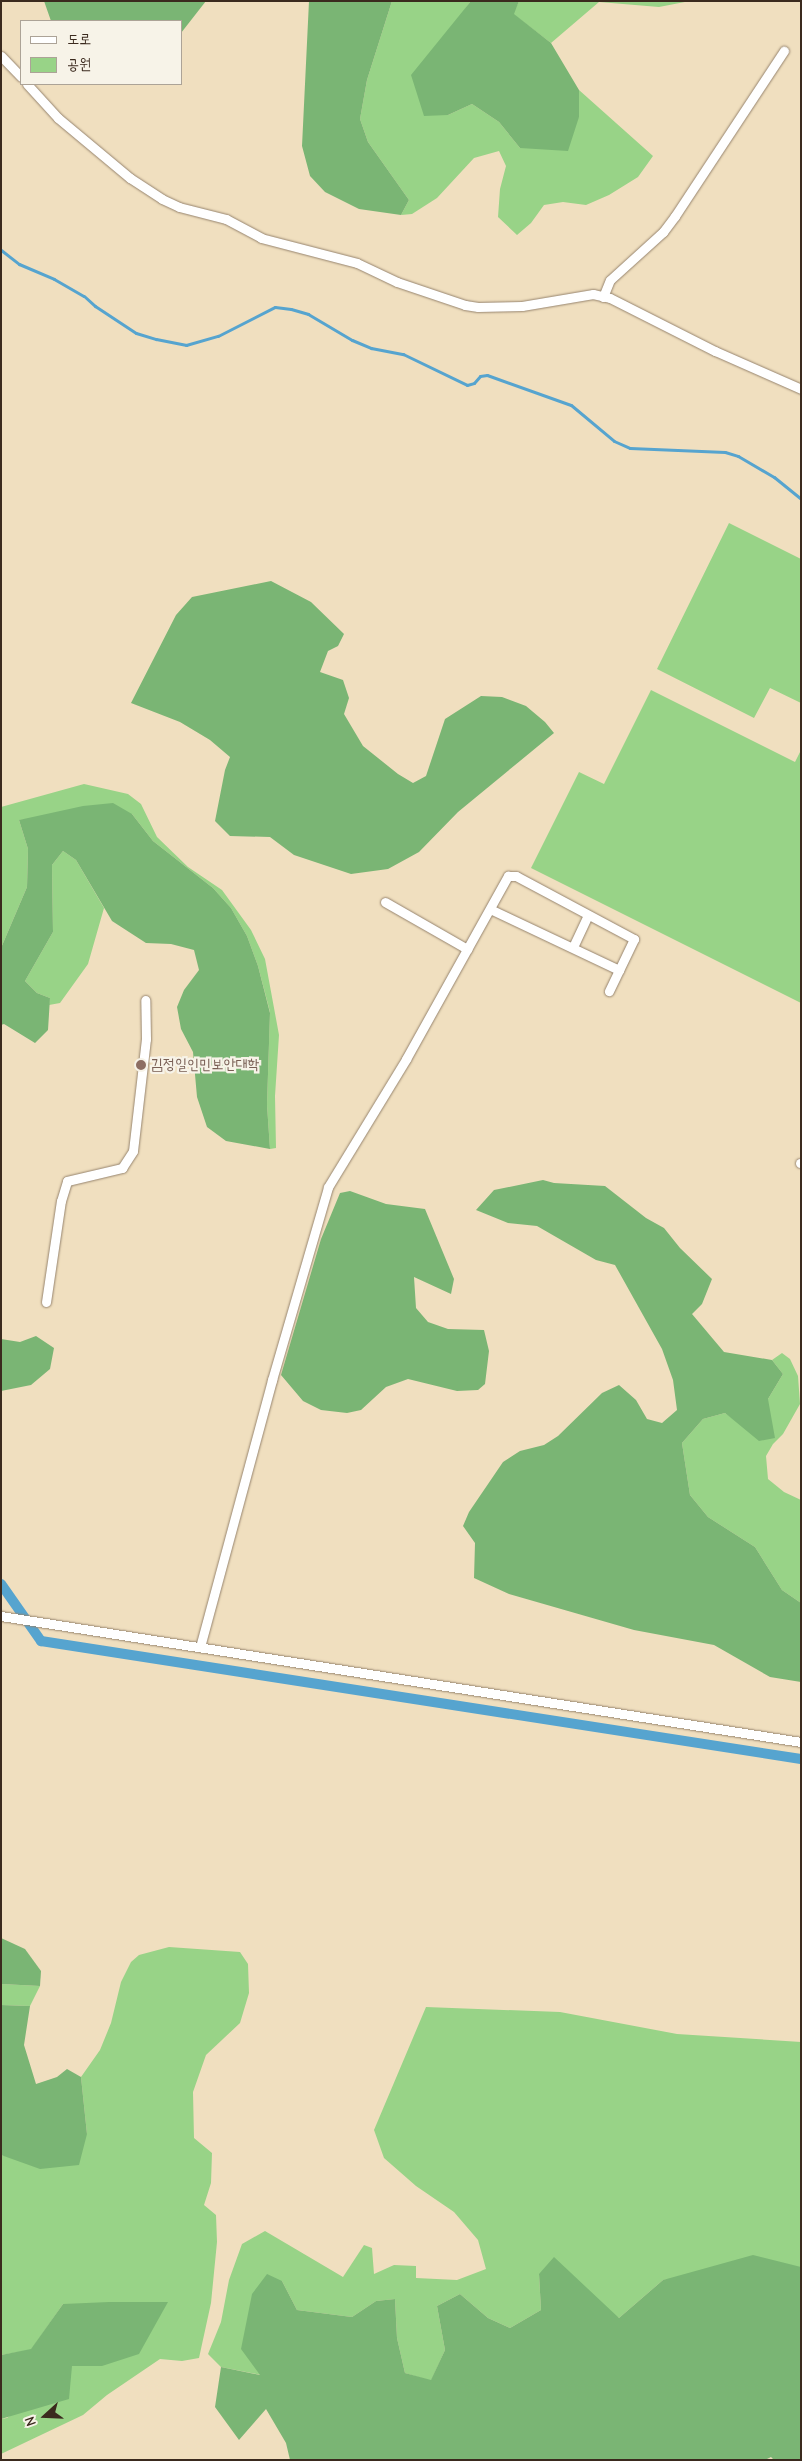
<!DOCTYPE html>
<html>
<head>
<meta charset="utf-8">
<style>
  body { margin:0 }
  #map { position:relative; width:802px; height:2461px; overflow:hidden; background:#f0dfbf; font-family:"Comic Neue","Poor Story",sans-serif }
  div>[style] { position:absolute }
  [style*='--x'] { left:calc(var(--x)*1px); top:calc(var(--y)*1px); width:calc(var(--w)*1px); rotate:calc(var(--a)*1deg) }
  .green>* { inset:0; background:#98d387 }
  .forest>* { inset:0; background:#7ab574 }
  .stream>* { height:3px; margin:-1.5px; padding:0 1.5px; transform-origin:1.5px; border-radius:1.5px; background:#56a4cf }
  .canal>* { height:10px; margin:-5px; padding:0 5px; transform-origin:5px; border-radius:5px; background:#56a4cf }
  .roads { filter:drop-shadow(0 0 1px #96846e) drop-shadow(0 0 1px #96846e) }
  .minor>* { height:9px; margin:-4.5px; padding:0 4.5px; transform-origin:4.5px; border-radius:4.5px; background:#fff }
  .dots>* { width:14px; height:14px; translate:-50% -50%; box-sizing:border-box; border:2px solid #f7f3e8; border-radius:50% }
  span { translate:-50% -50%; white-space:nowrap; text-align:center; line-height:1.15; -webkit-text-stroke:4.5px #f7f3e8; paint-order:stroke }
  .education-label { font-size:15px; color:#785e54 }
  .left { translate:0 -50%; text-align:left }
  .frame { position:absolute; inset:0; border:2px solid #3b2a1e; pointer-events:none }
  .legend { position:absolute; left:20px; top:20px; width:162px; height:65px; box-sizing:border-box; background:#f7f3e8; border:1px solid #aca397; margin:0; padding:6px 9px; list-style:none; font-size:15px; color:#3b2a1e }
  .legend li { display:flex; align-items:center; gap:10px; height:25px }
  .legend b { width:25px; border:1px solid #aca397 }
  .north { position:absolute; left:20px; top:2391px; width:50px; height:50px; -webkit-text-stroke:4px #f7f3e8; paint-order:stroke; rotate:250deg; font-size:14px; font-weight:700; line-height:20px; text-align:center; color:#3b2a1e }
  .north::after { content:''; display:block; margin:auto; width:18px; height:22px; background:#3b2a1e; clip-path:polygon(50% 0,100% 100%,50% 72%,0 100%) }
</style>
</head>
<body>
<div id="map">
  <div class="green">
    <div style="clip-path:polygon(392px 1px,471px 1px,465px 9px,448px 115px,472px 104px,499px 122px,520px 148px,579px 117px,579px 90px,653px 156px,638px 177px,609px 195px,586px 205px,563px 202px,544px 205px,531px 223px,517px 235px,498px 217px,500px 189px,506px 166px,499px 151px,474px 158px,437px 198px,412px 214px,401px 215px,409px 200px,368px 142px,360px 119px,367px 80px)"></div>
    <div style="clip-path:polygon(519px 1px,690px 1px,659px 7px,599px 2px,551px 43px,513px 14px)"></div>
    <div style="clip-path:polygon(729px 523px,801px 559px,801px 703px,770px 688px,754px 718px,657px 669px)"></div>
    <div style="clip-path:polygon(651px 690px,795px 762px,801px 750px,801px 1003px,531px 868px,579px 772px,604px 784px)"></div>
    <div style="clip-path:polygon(84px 784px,128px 794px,141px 804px,157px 837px,188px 867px,222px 890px,251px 930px,265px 959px,279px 1035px,275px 1096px,276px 1148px,270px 1149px,267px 1105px,270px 1012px,258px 966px,247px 936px,231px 908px,213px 888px,153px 841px,132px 814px,19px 820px,28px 849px,27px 887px,1px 948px,1px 807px)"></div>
    <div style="clip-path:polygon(63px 851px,76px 860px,104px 908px,88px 964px,60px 1003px,49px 1005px,50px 998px,37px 993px,25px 981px,53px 932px,52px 865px)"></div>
    <div style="clip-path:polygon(782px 1353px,790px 1359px,798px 1376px,800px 1404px,783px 1434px,773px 1444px,766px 1456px,768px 1479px,784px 1492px,801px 1500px,801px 1603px,782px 1590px,755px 1547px,708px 1517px,690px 1495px,682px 1443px,703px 1419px,725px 1413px,739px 1423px,768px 1399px,783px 1374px,772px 1360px)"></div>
    <div style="clip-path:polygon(169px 1947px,240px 1952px,248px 1964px,249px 1993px,240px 2023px,206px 2055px,193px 2092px,194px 2138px,212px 2153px,211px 2183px,204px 2205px,216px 2215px,217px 2242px,211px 2303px,199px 2358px,182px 2361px,160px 2359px,107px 2395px,83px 2415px,1px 2454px,1px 2419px,7px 2418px,72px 2366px,102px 2366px,63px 2304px,31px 2350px,1px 2355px,1px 2155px,9px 2157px,87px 2134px,81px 2077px,100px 2050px,111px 2023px,121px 1982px,131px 1962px,139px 1955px)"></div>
    <div style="clip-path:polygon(1px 1984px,40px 1986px,30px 2006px,1px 2005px)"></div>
    <div style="clip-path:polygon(426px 2007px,560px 2012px,677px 2034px,801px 2042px,801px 2267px,663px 2280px,619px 2318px,539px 2274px,541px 2310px,510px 2328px,488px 2318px,460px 2294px,437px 2306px,445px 2350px,431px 2381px,405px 2373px,397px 2338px,395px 2299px,376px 2301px,352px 2317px,297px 2310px,282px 2281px,261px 2375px,221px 2367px,208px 2354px,221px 2322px,229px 2280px,242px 2244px,265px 2231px,343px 2277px,364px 2245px,372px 2248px,374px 2274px,394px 2265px,416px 2266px,416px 2278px,457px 2280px,486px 2269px,478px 2240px,454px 2212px,416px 2186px,384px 2158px,374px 2130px)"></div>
  </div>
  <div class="forest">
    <div style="clip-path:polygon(44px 1px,206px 1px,181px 33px,181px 21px,51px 21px)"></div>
    <div style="clip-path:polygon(309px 1px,392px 1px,367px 80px,360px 119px,368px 142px,409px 200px,401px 215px,359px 209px,325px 192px,310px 176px,302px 146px)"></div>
    <div style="clip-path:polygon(471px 1px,519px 1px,514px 14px,551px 43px,579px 90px,579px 117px,568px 151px,520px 148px,499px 122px,472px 104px,448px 115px,424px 116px,411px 75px)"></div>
    <div style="clip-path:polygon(271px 581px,311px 602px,344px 634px,338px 646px,328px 651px,320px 672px,343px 680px,349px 698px,344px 714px,363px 746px,398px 774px,413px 783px,426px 776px,445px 719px,481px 696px,502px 697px,526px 706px,545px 722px,554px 733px,458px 812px,419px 852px,388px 869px,351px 874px,294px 855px,270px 837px,230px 836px,215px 821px,225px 770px,230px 757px,210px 740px,180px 722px,131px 703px,176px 615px,192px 597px)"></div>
    <div style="clip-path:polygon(113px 803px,132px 814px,153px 841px,213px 888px,231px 908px,247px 936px,258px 966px,270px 1013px,267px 1105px,270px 1149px,226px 1141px,207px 1127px,197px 1097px,193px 1052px,181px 1029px,177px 1007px,184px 990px,199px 970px,194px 950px,171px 944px,146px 943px,112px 921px,76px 860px,63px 851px,52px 865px,53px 932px,25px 981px,37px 993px,50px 998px,48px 1030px,35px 1043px,4px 1024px,1px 1025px,1px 948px,27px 887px,28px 849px,19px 820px,83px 806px)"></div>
    <div style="clip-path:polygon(543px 1180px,554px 1183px,605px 1186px,646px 1218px,664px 1228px,680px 1248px,712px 1279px,702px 1304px,692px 1314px,724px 1352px,772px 1360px,783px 1374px,768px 1399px,775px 1438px,759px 1441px,725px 1413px,703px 1419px,682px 1443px,690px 1495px,708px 1517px,755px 1547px,782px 1590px,801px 1603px,801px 1682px,770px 1677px,714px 1645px,634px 1630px,509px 1594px,474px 1578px,475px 1543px,463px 1526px,469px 1512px,503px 1462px,520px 1451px,544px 1445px,558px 1436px,602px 1393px,619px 1385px,636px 1400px,647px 1419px,662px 1423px,677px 1410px,673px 1380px,662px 1349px,615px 1265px,596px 1260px,537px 1226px,508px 1223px,476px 1210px,494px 1190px)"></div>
    <div style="clip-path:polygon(350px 1191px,386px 1204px,425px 1209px,454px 1279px,451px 1294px,414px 1277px,416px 1308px,428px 1322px,448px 1329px,484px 1330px,489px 1351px,485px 1384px,478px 1390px,457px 1391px,408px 1379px,386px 1387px,361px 1410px,347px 1413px,321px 1410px,303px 1401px,281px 1375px,321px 1239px,340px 1193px)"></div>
    <div style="clip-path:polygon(36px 1336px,54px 1348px,50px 1369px,31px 1385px,1px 1391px,1px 1339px,20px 1342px)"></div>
    <div style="clip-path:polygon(1px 1938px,25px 1949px,41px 1971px,40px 1986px,1px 1984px)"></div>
    <div style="clip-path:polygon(1px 2005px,30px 2006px,24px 2045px,36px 2084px,57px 2077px,67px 2069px,81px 2077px,87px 2134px,79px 2165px,40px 2169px,1px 2155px)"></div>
    <div style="clip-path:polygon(753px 2255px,801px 2267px,801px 2460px,774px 2460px,771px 2457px,765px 2460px,290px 2460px,286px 2443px,266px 2409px,239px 2440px,215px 2407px,221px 2367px,260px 2375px,241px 2349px,252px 2294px,267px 2274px,282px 2281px,297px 2310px,352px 2317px,376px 2301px,395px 2299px,397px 2338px,405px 2373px,431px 2380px,445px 2350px,437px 2306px,460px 2294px,488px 2318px,510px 2328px,541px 2310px,539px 2274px,554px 2257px,619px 2318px,663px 2280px)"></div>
    <div style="clip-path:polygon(109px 2302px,168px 2302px,139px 2354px,102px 2366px,72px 2366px,69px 2399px,1px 2419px,1px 2355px,31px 2349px,63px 2304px)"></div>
  </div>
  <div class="stream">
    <div style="--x:1;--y:250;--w:23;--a:38"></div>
    <div style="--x:19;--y:264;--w:38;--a:23"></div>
    <div style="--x:54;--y:279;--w:34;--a:30"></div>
    <div style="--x:84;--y:296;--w:15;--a:42"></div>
    <div style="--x:95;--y:306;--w:49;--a:33.4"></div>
    <div style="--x:136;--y:333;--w:21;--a:17"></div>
    <div style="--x:156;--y:339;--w:31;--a:11"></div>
    <div style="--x:186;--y:345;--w:33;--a:-16"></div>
    <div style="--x:218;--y:336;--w:64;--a:-27"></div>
    <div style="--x:275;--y:307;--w:16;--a:7"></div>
    <div style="--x:291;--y:309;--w:18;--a:16"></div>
    <div style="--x:308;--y:314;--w:51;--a:30.6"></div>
    <div style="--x:352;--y:340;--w:21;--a:23"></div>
    <div style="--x:371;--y:348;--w:33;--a:11"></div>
    <div style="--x:403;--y:354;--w:71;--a:25.8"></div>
    <div style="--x:467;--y:385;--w:7;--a:-16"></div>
    <div style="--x:474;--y:383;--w:9;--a:-49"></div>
    <div style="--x:480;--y:376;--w:7;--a:-8"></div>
    <div style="--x:487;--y:375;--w:89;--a:19.7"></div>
    <div style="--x:571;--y:405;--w:56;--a:39.9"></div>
    <div style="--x:614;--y:441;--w:17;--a:24"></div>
    <div style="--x:630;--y:448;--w:95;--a:2.4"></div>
    <div style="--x:725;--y:452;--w:14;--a:17"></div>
    <div style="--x:738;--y:456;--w:42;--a:30.3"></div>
    <div style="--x:774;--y:477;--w:35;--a:39"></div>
  </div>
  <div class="canal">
    <div style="--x:1;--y:1584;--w:70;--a:54.9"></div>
    <div style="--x:41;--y:1641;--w:769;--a:8.83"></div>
  </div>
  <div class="roads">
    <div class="minor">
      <div style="--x:1;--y:56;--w:29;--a:46"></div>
      <div style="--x:27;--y:84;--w:46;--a:47.6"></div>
      <div style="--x:58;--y:118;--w:94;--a:39.8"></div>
      <div style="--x:130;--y:178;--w:38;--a:33"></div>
      <div style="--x:162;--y:199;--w:19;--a:25"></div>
      <div style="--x:179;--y:207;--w:49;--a:14.3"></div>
      <div style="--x:226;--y:219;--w:40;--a:28"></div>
      <div style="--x:261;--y:238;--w:99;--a:14.6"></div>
      <div style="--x:357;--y:263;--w:44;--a:25.4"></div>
      <div style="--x:397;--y:282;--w:72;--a:18.7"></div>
      <div style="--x:465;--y:305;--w:13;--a:9"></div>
      <div style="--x:478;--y:307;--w:44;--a:-1.3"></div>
      <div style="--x:522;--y:306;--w:72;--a:-9.6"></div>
      <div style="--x:593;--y:294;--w:17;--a:13"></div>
      <div style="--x:610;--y:298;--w:118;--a:26.8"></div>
      <div style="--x:715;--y:351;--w:94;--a:23.8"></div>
      <div style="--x:603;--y:297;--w:18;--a:-68"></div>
      <div style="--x:610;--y:280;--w:72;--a:-42.2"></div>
      <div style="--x:663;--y:232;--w:20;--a:-53"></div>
      <div style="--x:675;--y:216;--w:198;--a:-56.6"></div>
      <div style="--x:385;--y:902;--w:95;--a:29.8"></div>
      <div style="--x:490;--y:909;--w:143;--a:25.3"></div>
      <div style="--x:573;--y:947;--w:35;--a:-65"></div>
      <div style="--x:800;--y:1163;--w:1;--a:0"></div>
      <div style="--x:46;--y:1302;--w:102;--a:-81.6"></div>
      <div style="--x:61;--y:1201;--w:21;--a:-73"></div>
      <div style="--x:67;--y:1181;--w:57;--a:-13.3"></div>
      <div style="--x:122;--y:1168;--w:20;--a:-57"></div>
      <div style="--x:133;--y:1151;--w:113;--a:-83.4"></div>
      <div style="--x:146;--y:1039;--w:39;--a:-91"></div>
      <div style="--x:1;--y:1616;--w:810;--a:8.95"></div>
      <div style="--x:200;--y:1647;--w:277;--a:-74.9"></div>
      <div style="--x:272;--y:1380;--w:201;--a:-73.8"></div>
      <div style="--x:328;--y:1187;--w:150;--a:-58.6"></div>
      <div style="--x:406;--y:1059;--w:210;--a:-60.9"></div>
      <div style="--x:508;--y:876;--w:8;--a:0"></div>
      <div style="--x:516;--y:876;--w:134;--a:28.1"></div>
      <div style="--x:634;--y:939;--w:58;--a:115.7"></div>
    </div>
  </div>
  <div class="dots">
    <div style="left:141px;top:1065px;background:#8d6e63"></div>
  </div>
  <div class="education-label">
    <span class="left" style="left:151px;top:1065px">김정일인민보안대학</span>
  </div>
  <div class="frame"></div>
  <ul class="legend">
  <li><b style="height:6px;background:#fff"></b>도로</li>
  <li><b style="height:14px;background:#98d387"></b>공원</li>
  </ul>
  <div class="north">N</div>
</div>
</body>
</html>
